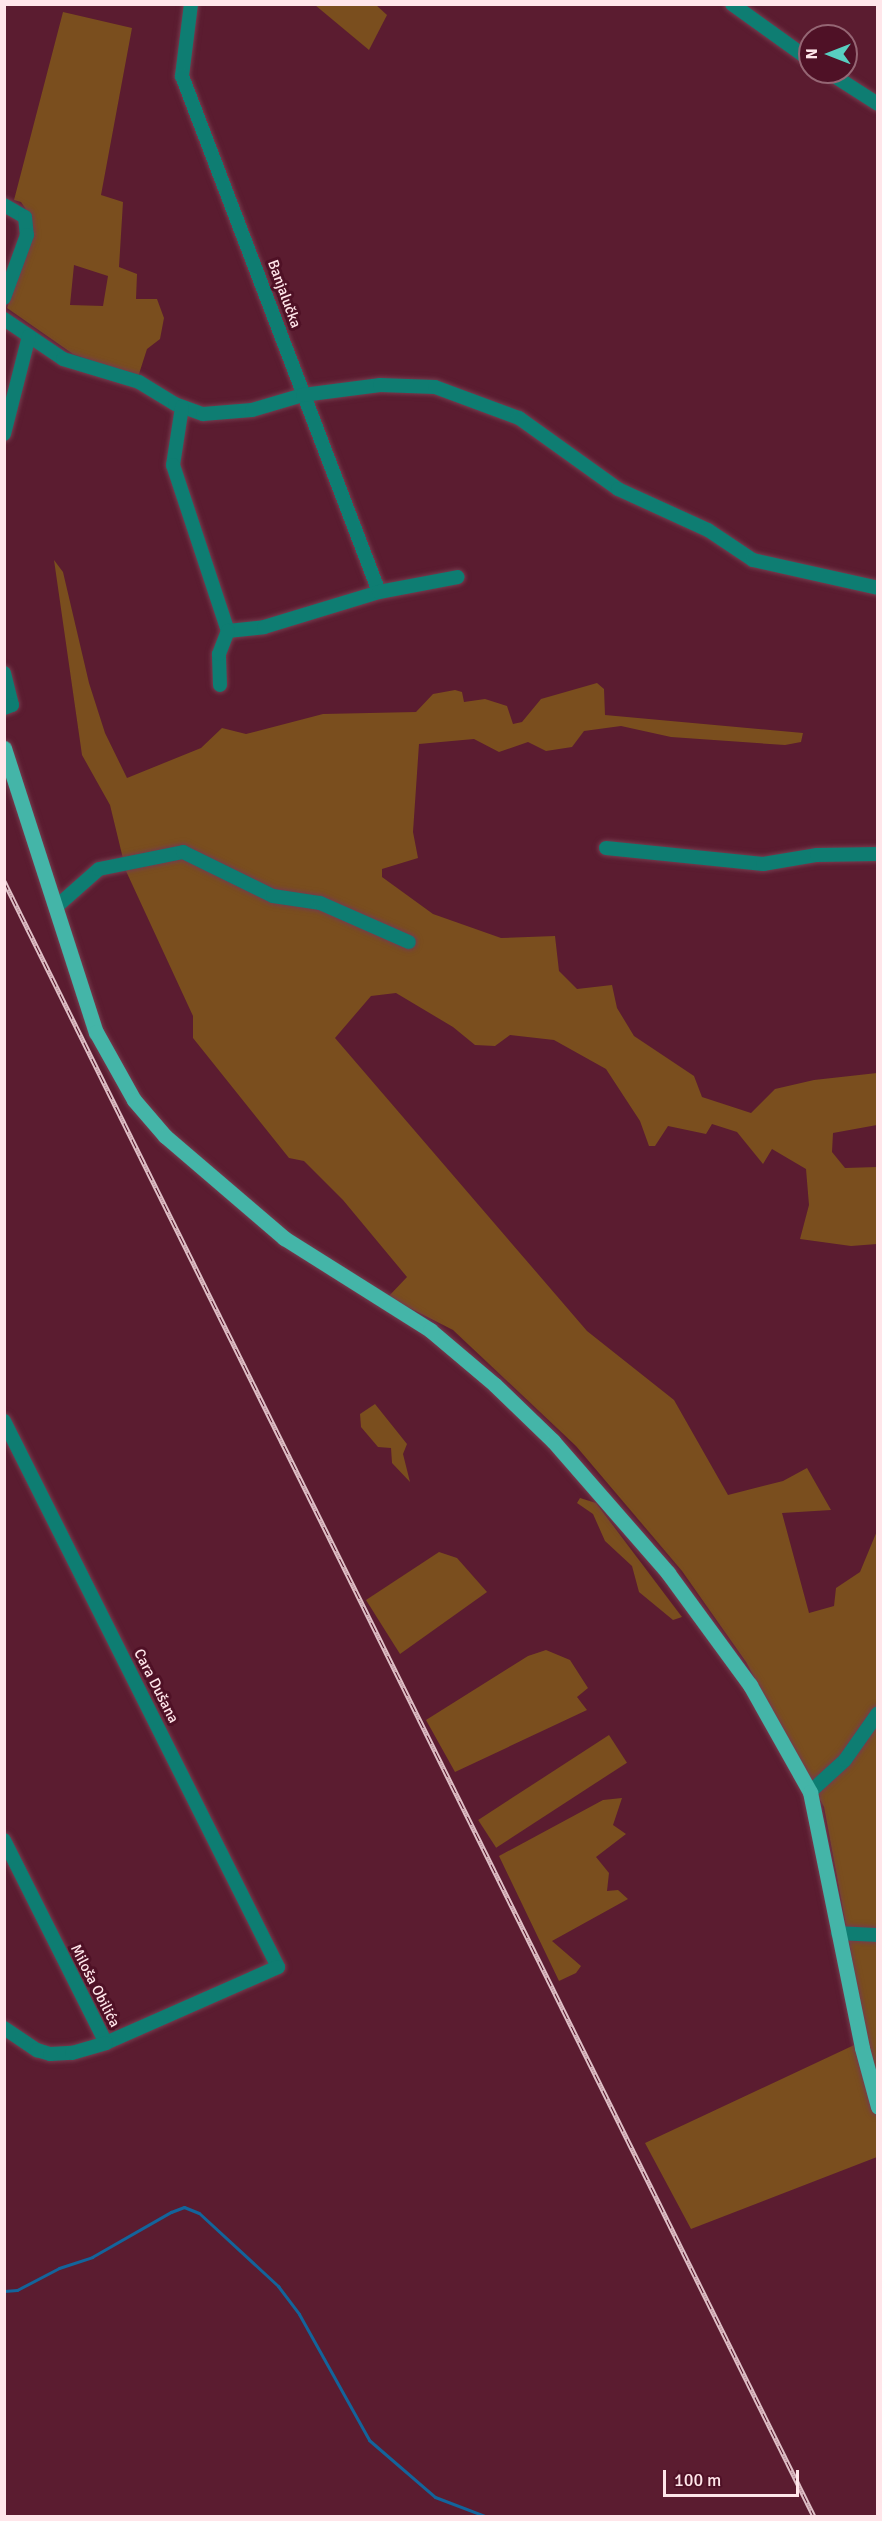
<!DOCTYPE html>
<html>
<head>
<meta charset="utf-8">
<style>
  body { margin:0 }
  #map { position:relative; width:882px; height:2521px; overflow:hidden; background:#5b1c30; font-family:Signika,sans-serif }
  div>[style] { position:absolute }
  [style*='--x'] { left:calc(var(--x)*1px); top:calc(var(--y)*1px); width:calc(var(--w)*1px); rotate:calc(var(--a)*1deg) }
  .green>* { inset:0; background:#7a4e1e; transform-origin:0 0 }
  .stream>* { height:3px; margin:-1.5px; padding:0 1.5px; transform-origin:1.5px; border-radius:1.5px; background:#13649b }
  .roads { filter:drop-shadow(0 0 2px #753c4e) drop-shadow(0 0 2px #753c4e) }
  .minor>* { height:14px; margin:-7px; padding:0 7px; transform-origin:7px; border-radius:7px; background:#0e7d72 }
  .major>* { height:15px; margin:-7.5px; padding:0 7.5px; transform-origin:7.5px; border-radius:7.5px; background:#44b5a8 }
  .rail>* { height:5px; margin-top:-2.5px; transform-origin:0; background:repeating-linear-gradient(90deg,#4f1126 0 9px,#dfbfc6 0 18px); box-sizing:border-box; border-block:2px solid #dfbfc6 }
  span { translate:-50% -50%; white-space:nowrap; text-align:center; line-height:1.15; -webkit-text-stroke:6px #4f1126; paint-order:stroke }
  .street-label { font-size:15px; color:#ffe6ea }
  .frame { position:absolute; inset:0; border:6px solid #ffe6ea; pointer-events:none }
  .north { position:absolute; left:798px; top:24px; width:60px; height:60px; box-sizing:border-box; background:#4f1126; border:2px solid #956674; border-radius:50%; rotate:270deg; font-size:16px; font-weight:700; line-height:24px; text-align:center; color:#ffe6ea }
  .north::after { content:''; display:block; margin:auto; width:21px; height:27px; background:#58cec0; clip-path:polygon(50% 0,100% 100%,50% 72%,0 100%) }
  .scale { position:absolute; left:663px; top:2470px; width:136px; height:27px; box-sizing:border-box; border:3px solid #ffe6ea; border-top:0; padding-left:8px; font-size:18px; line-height:21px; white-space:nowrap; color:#ffe6ea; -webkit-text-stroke:4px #4f1126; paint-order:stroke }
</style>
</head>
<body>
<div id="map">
  <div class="green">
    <div style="clip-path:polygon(315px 5px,376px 5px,387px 15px,369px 50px)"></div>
    <div style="clip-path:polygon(evenodd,63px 12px,132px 28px,101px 195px,123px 202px,119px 267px,137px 274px,136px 299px,157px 299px,164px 318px,160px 339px,147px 349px,138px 377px,73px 354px,7px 308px,28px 249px,31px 217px,21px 202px,14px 200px,63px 12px,74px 265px,108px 276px,103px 306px,70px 305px,74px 265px)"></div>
    <div style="clip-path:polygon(54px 560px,63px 572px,89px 683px,105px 733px,127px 778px,201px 748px,222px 728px,246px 734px,323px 714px,416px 712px,433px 694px,455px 690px,462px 692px,464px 702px,485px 699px,507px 706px,513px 724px,522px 722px,541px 699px,597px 683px,604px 689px,605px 715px,803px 733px,801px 742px,785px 745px,671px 737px,621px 726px,584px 731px,572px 747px,546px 751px,528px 742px,499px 752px,474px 739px,419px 744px,413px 832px,418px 858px,382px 869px,382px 877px,433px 914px,501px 938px,555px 936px,559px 971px,577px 989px,612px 985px,617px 1008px,634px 1036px,694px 1076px,702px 1097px,751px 1113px,775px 1089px,814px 1080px,877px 1073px,877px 1125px,833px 1133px,832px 1152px,845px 1168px,877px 1167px,877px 1244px,851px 1246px,800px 1239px,809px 1205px,806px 1169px,772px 1149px,763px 1164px,737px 1132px,712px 1124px,706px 1134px,668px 1126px,655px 1146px,649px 1146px,640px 1121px,606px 1069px,554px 1040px,510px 1035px,495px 1046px,475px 1045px,453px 1027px,396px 993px,371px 996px,335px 1038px,587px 1331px,674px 1400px,728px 1495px,783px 1481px,807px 1468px,831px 1510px,782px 1513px,809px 1613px,834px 1606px,836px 1588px,860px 1572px,877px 1531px,877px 2157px,691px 2229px,645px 2143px,867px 2039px,824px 1807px,746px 1662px,682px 1571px,576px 1446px,453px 1330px,388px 1297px,407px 1277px,343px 1200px,304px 1161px,289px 1158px,193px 1038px,193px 1016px,126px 871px,110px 805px,82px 755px)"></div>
    <div style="clip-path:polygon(375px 1404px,407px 1444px,403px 1454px,410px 1482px,392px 1463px,391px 1448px,378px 1447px,361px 1427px,360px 1414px)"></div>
    <div style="clip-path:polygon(580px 1498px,596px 1503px,682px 1617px,673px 1620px,639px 1592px,632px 1566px,605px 1541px,593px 1514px,577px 1503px)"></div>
    <div style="clip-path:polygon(439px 1552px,457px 1558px,487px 1592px,400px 1654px,366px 1600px)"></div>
    <div style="clip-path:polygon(546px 1650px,570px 1660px,588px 1688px,577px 1697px,587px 1710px,455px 1772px,426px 1720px,528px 1656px)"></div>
    <div style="left:609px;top:1735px;width:33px;height:156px;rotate:57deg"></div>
    <div style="clip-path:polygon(622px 1798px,613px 1825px,626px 1834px,596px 1857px,609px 1873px,607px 1891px,618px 1890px,628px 1899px,552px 1941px,581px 1966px,576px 1973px,559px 1981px,499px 1856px,603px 1800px)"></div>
  </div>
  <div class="stream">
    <div style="--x:4;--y:2291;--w:13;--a:-4"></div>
    <div style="--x:17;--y:2290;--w:47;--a:-27.6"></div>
    <div style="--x:59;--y:2268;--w:35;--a:-18"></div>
    <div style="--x:92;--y:2257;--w:91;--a:-29.7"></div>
    <div style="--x:171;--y:2212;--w:14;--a:-21"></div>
    <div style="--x:184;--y:2207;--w:16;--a:22"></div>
    <div style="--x:199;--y:2213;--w:108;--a:42.7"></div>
    <div style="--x:278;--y:2286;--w:35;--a:53"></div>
    <div style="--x:299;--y:2314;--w:144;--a:60.9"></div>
    <div style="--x:369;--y:2440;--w:87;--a:40.8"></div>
    <div style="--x:435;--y:2497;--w:53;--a:20.8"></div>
  </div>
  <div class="roads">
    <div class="minor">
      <div style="--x:191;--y:4;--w:73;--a:97.1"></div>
      <div style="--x:182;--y:76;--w:552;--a:69.1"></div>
      <div style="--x:732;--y:4;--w:96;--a:35.7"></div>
      <div style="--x:828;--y:72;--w:59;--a:32.6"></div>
      <div style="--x:4;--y:205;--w:24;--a:30"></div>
      <div style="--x:25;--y:217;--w:18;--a:84"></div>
      <div style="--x:27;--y:235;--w:67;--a:110.1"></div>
      <div style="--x:4;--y:319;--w:71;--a:34.1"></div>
      <div style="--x:63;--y:359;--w:79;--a:16.8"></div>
      <div style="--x:139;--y:382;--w:42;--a:31.4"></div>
      <div style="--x:175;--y:404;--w:30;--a:20"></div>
      <div style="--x:203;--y:414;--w:49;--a:-4.7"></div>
      <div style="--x:252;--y:410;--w:53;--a:-16.4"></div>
      <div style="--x:303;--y:395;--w:78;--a:-7.4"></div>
      <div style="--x:380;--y:385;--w:55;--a:2.1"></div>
      <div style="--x:435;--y:387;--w:90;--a:20.3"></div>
      <div style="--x:519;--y:418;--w:122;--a:35.6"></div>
      <div style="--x:618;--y:489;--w:99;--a:24.5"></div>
      <div style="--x:708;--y:530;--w:54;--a:33.7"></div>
      <div style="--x:753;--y:560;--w:128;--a:12.6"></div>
      <div style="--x:182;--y:407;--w:59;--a:98.8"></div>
      <div style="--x:173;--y:465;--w:175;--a:71.7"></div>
      <div style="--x:228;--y:631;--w:36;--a:-6"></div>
      <div style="--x:264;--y:627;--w:120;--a:-16.9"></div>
      <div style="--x:379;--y:592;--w:80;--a:-10.8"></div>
      <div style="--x:4;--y:434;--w:101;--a:-75.7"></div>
      <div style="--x:4;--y:673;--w:33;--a:76"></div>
      <div style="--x:12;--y:705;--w:9;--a:159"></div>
      <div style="--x:220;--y:685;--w:31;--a:-92"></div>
      <div style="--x:219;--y:654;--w:25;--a:-69"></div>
      <div style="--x:606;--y:848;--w:158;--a:5.8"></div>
      <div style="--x:763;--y:864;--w:55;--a:-9.5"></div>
      <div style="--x:817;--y:855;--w:61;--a:-0.9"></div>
      <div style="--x:56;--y:907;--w:57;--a:-41.5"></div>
      <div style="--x:99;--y:869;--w:86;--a:-11.4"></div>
      <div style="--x:183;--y:852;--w:100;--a:26.1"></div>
      <div style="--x:273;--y:896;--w:48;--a:8.5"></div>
      <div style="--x:320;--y:903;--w:97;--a:23.7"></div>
      <div style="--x:4;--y:1421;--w:611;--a:63.35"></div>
      <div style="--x:278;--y:1967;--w:188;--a:156.2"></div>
      <div style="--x:106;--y:2043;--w:227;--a:-116.7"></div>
      <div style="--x:810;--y:1792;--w:47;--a:-42.4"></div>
      <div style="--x:845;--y:1760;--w:57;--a:-54.9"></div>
      <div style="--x:838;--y:1933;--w:40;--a:2.9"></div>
      <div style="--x:4;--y:2028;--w:40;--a:34"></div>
      <div style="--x:37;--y:2050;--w:14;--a:17"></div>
      <div style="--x:50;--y:2054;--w:22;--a:-3"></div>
      <div style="--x:72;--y:2053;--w:35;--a:-16"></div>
    </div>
    <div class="major">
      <div style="--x:4;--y:748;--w:299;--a:72.1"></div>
      <div style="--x:96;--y:1032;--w:78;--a:60.8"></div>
      <div style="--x:134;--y:1100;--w:48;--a:49.3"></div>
      <div style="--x:165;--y:1136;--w:157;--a:40.6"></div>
      <div style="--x:284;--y:1238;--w:173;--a:32.2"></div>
      <div style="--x:430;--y:1330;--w:85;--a:40.2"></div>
      <div style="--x:495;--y:1385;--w:81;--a:44"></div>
      <div style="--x:553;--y:1441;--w:175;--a:48.9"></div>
      <div style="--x:668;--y:1573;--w:139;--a:53.8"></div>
      <div style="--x:750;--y:1685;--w:123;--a:60.7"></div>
      <div style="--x:810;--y:1792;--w:261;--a:78.5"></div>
      <div style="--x:862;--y:2048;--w:61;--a:74.8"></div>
    </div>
  </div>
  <div class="rail">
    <div style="--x:4;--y:881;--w:1825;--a:63.65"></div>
  </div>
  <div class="street-label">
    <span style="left:284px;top:294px;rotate:70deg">Banjalučka</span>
    <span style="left:156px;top:1686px;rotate:63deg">Cara Dušana</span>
    <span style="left:95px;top:1986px;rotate:63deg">Miloša Obilića</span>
  </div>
  <div class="frame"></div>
  <div class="north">N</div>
  <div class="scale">100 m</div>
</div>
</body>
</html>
